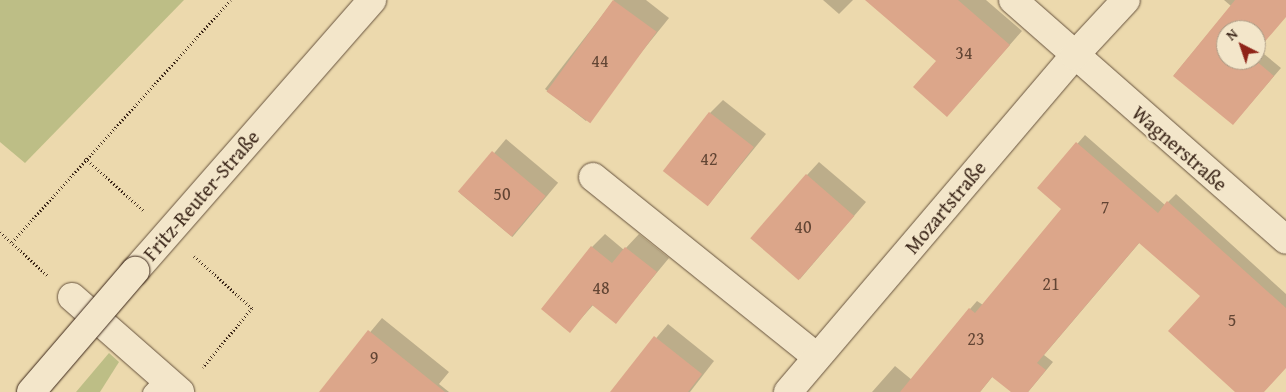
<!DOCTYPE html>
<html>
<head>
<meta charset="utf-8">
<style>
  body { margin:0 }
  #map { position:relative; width:1286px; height:392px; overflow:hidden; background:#ecd9ad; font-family:"Gentium Book Plus",serif }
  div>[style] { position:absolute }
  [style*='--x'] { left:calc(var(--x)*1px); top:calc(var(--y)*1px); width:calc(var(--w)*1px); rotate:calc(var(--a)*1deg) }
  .green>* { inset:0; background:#bdbe86 }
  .shadow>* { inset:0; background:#0003; transform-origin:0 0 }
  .building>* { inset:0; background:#dca68a; transform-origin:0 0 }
  .path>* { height:3px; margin-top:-1.5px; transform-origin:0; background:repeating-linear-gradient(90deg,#3a2518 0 1px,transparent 0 3.5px) }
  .roads { filter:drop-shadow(0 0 1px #66523d) drop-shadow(0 0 1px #66523d) }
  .lane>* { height:15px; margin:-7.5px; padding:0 7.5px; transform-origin:7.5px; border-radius:7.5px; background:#f3e6ca }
  .street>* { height:28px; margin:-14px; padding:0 14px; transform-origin:14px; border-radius:14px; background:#f3e6ca }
  .secondary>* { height:28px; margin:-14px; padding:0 14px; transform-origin:14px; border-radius:14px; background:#f3e6ca }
  .bridges { filter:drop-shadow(0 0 1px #3a2518) drop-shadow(0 0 1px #3a2518) }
  .secondary-bridge>* { height:28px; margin:-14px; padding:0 14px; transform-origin:14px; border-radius:14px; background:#f3e6ca }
  span { translate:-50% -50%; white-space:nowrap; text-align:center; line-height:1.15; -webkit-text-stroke:4px #f3e6ca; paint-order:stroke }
  .number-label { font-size:18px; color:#624534 }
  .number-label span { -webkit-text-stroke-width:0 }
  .street-label { font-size:20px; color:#3a2518 }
  .north { position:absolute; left:1216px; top:20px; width:50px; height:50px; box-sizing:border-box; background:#f3e6ca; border:1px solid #a99983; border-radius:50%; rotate:319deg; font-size:14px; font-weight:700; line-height:20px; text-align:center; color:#3a2518 }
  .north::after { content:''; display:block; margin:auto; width:18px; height:22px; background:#8f2418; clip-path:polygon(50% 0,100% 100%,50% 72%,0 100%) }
</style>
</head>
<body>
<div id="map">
  <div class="green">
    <div style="clip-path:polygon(0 0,184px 0,25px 163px,0 142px)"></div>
    <div style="clip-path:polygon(109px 353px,119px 362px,100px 392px,76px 392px)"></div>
  </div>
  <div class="shadow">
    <div style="clip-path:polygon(614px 0,646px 0,669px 18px,586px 121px,545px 89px)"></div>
    <div style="clip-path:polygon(823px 0,853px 0,839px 14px)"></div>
    <div style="clip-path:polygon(866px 0,986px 0,1022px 31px,960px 102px,937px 61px)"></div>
    <div style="clip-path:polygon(evenodd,1224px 0,1286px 0,1286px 16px,1258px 49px,1281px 68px,1233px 124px,1174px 75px,1231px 6px,1224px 0,1226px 30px,1256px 30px,1256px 60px,1226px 60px,1226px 30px)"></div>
    <div style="clip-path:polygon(723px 100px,766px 134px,709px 204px,710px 113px)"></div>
    <div style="clip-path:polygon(1085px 135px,1165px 205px,1176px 194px,1286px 294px,1286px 367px,1263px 392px,1237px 392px,1202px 296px,1140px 242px,1044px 355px,1053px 362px,1028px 392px,1013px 392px,993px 376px,980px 392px,872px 392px,895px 366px,912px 380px,970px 309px,977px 301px,983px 305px,1063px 209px,1039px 188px)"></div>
    <div style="left:506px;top:139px;width:68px;height:71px;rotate:40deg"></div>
    <div style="clip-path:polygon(819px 162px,866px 202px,800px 279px,807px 175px)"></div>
    <div style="clip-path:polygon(605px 234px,624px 250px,639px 234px,669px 258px,616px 322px,594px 304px,570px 331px,592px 247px)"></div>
    <div style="clip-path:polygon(382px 318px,449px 372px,439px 384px,449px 392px,320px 392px)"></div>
    <div style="clip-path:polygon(668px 324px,714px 361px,690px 392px,611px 392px)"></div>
  </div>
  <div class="building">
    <div style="left:613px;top:0;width:54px;height:113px;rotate:36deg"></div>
    <div style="clip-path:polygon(865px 0,958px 0,1010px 45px,947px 117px,913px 87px,936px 61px)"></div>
    <div style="clip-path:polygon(1235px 0,1286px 0,1286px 17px,1256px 52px,1256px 30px,1226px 30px,1226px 60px,1255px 60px,1274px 76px,1233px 125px,1173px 76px)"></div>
    <div style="left:709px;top:112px;width:57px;height:75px;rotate:38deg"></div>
    <div style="clip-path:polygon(1076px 142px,1158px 213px,1167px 201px,1286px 308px,1286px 368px,1264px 392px,1235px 392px,1168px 331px,1200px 296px,1139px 243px,1037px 363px,1046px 370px,1028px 392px,1011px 392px,992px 377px,980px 392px,900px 392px,969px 308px,975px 313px,1061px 209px,1037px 188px)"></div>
    <div style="left:492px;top:151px;width:70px;height:53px;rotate:40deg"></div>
    <div style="left:806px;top:174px;width:64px;height:85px;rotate:41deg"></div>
    <div style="clip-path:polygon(591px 246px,612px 263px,625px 247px,657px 272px,616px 324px,592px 305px,570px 333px,541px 309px)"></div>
    <div style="clip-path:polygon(368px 330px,445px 392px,319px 392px)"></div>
    <div style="clip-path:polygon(654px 336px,702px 374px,688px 392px,610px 392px)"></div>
  </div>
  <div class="path">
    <div style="--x:85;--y:158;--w:78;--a:41.9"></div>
    <div style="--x:0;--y:232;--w:64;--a:42.5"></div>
    <div style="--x:12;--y:242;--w:326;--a:-47.9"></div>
    <div style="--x:194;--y:256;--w:78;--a:41.9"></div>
    <div style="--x:252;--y:308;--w:77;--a:129.7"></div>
  </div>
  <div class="roads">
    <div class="lane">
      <div style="--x:150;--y:392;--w:19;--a:-47"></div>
    </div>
    <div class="street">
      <div style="--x:1013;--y:0;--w:363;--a:41.3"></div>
      <div style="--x:593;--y:177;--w:287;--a:38.8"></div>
      <div style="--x:72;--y:297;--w:144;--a:41.3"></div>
      <div style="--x:788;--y:392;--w:441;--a:-49.6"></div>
      <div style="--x:1074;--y:56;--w:76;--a:-47.1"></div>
    </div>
    <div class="secondary">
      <div style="--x:135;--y:271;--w:360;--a:-48.8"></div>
    </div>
  </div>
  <div class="bridges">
    <div class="secondary-bridge">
      <div style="--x:31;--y:392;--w:160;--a:-49.3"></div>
    </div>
  </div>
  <div class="number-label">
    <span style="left:964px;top:53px">34</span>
    <span style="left:600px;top:61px">44</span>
    <span style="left:709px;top:159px">42</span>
    <span style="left:502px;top:194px">50</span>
    <span style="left:1105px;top:207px">7</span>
    <span style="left:803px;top:227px">40</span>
    <span style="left:1051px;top:284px">21</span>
    <span style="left:601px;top:288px">48</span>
    <span style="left:1232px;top:320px">5</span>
    <span style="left:976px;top:339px">23</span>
    <span style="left:374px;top:358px">9</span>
  </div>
  <div class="street-label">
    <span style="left:1180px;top:148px;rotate:41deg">Wagnerstraße</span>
    <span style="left:201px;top:195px;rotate:-49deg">Fritz-Reuter-Straße</span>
    <span style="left:945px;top:207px;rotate:-50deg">Mozartstraße</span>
  </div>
  <div class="north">N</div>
</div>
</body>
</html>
